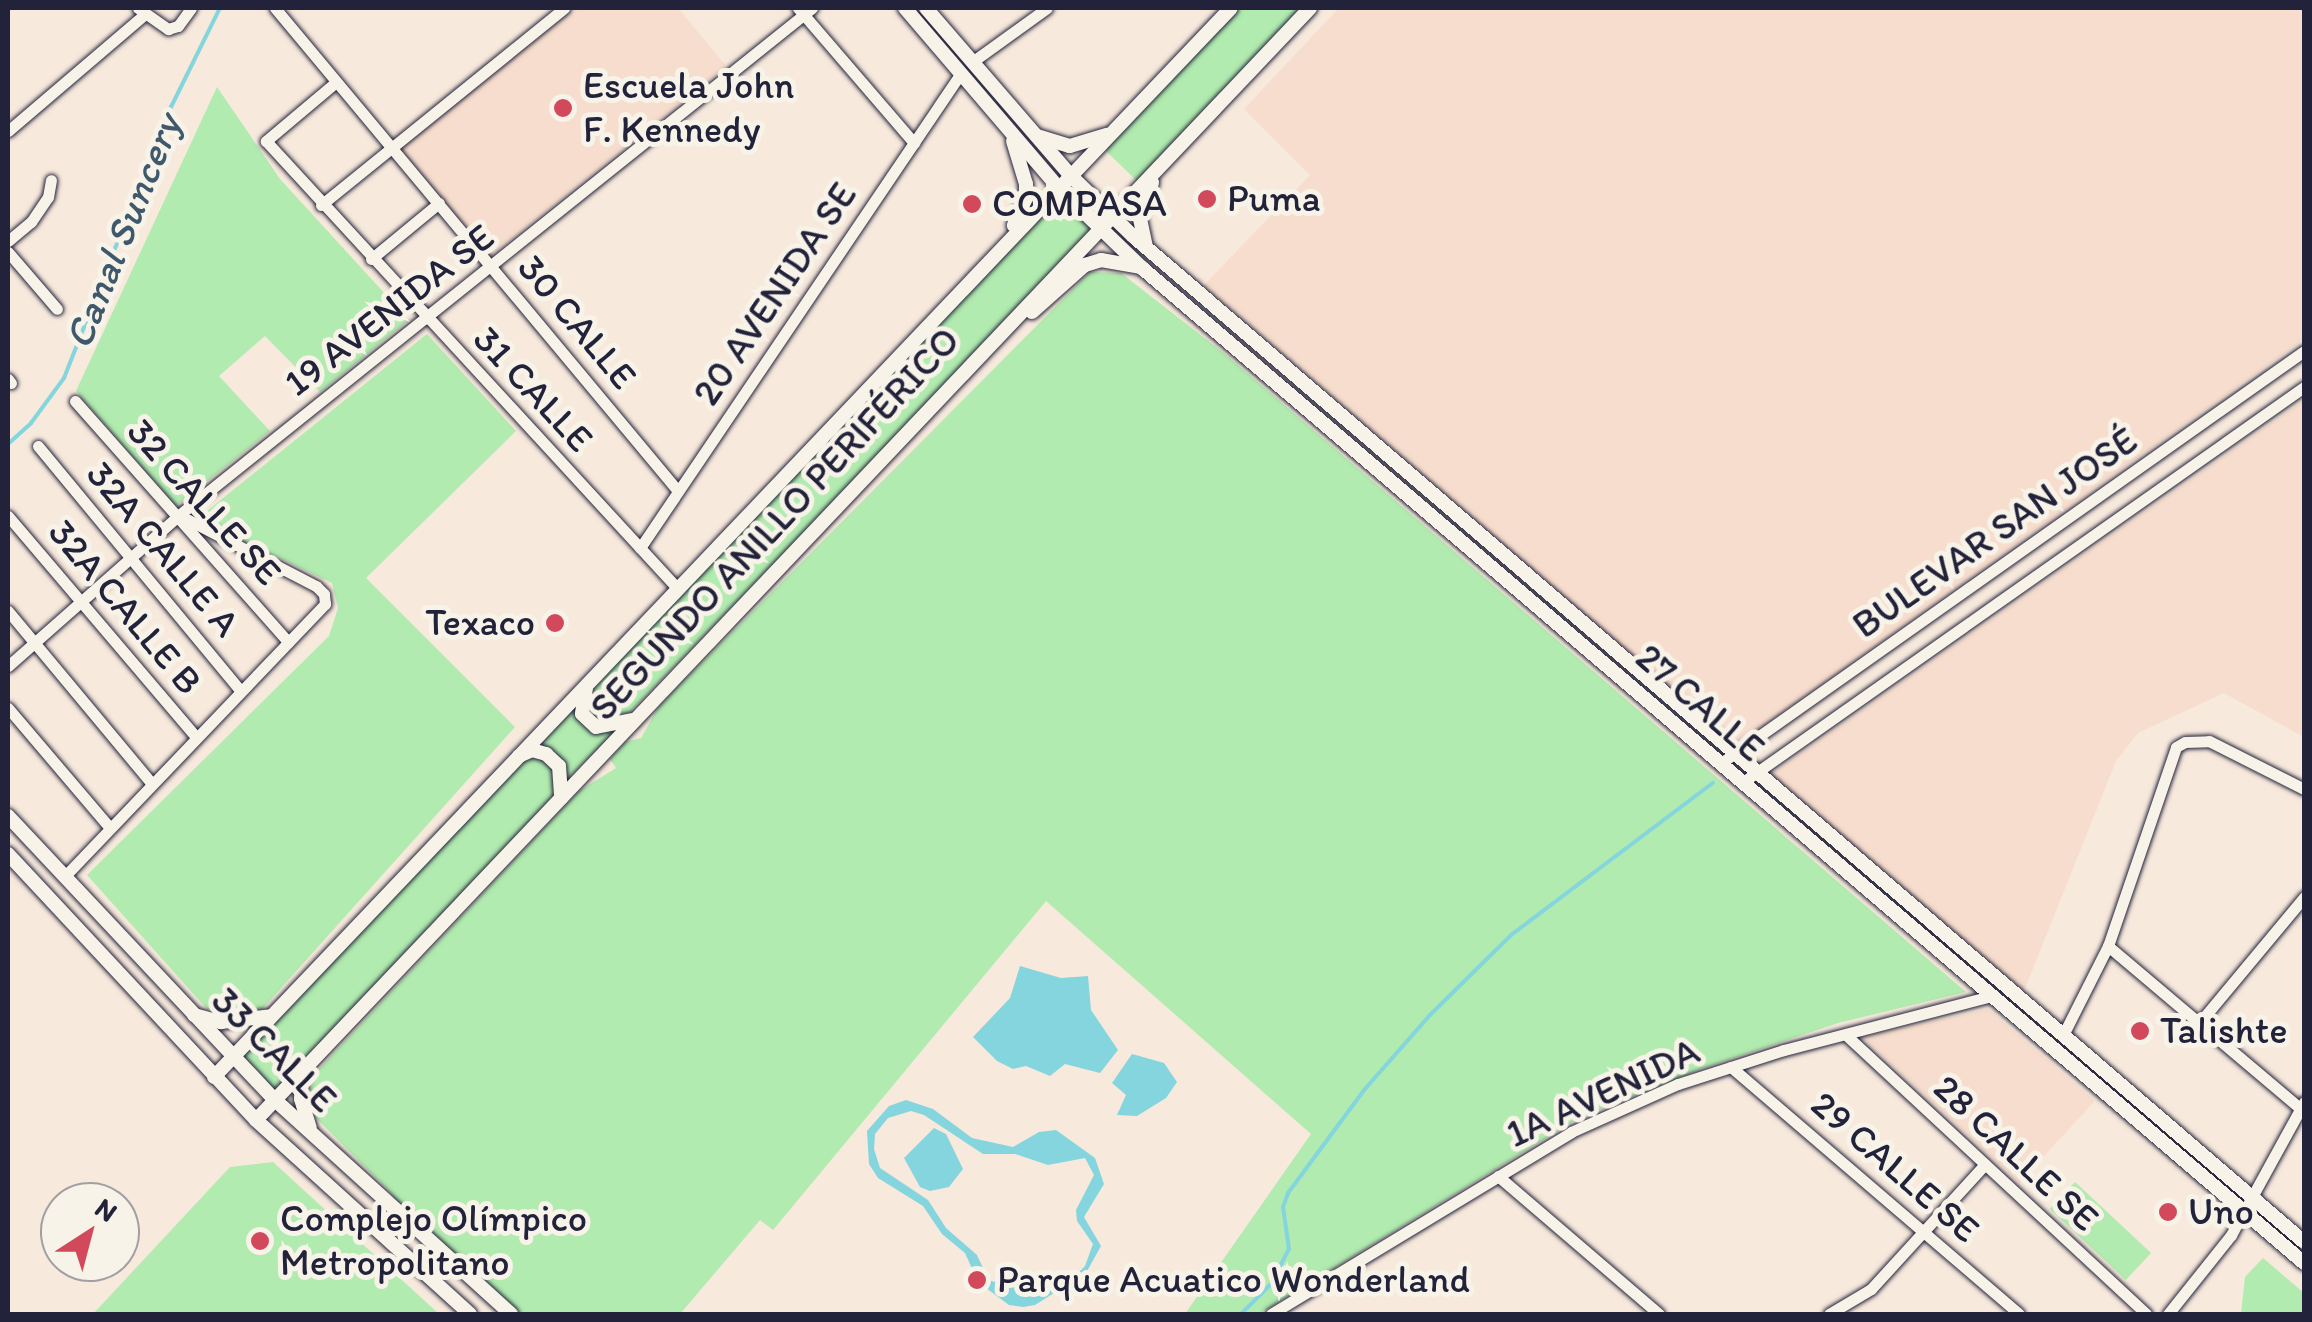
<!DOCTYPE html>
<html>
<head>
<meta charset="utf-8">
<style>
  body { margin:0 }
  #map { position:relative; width:2312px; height:1322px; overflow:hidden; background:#f7e9dc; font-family:Itim,sans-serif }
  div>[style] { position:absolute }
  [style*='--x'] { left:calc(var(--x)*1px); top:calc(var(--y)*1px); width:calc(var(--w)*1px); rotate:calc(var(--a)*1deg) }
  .built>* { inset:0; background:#f7ddcd }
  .green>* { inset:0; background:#b1ebaf; transform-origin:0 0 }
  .water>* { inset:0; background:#84d5dd }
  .stream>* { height:4px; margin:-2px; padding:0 2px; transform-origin:2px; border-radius:2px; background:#84d5dd }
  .roads { filter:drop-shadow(0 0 2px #22223b) drop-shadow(0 0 2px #22223b) }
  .minor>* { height:11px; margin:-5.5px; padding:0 5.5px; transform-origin:5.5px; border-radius:5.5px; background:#f7f3e8 }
  .major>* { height:14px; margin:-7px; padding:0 7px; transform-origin:7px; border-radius:7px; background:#f7f3e8 }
  .dots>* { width:28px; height:28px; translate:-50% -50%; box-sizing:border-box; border:5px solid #f7f3e8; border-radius:50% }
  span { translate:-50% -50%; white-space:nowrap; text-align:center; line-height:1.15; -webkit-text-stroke:10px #f7f3e8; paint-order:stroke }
  .poi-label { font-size:38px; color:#22223b }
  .left { translate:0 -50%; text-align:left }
  .right { translate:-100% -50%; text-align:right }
  .street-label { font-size:38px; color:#22223b }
  .water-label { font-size:40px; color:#3f586c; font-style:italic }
  .frame { position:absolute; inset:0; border:10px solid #22223b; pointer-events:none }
  .north { position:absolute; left:40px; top:1182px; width:100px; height:100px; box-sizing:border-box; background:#f7f3e8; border:2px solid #a29fa3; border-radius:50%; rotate:36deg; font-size:28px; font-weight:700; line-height:40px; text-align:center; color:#22223b }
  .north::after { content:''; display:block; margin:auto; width:35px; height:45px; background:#d1495b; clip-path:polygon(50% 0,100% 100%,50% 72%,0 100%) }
</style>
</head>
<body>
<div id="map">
  <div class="built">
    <div style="clip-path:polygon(574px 8px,678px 8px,726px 66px,489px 257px,400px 149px)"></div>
    <div style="clip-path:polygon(1339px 8px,2304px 8px,2304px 339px,1736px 745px,1204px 285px,1310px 175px,1244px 109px)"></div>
    <div style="clip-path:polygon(2304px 400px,2304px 737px,2224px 693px,2138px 733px,2116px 761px,2024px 991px,1771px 774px)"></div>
    <div style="clip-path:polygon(1988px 1009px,2095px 1101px,2019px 1183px,1862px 1037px)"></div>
  </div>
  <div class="green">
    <div style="clip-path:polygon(1238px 8px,1303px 8px,1137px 181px,1103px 148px)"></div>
    <div style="clip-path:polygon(217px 87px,280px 179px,409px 320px,320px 392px,265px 336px,219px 376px,270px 431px,176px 506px,76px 391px)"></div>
    <div style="clip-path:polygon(1058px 189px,1097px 228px,629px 713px,602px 721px,588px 713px,590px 686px)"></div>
    <div style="clip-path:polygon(1090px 272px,1121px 273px,1225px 354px,1966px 992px,1838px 1023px,1698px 1070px,1577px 1119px,1259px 1314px,1185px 1314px,1311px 1134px,1046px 901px,773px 1230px,760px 1220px,680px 1314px,518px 1314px,403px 1213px,391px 1193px,314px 1116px,310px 1091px,317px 1071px,579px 791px,616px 768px,610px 759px,625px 742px,641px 738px,659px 706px)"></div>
    <div style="clip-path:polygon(427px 334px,516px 431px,366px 578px,515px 727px,256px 1016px,207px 1009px,87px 875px,329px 636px,338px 608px,332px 583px,197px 519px)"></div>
    <div style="clip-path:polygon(577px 695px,581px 715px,618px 729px,564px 782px,563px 763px,527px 747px)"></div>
    <div style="clip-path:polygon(532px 752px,557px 766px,556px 795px,275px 1099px,235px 1059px)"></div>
    <div style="clip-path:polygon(273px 1162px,439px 1314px,93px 1314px,230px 1167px)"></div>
    <div style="left:2075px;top:1182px;width:104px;height:37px;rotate:43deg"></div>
    <div style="clip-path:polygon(2263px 1258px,2304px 1293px,2304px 1314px,2241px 1314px,2245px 1277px)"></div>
  </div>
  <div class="water">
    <div style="clip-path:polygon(1020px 966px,1061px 978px,1088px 976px,1091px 1010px,1118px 1050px,1100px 1073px,1065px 1064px,1050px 1076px,1026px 1066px,1013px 1069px,997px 1061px,973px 1037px,1010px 998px)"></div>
    <div style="clip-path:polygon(1132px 1054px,1164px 1063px,1177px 1082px,1166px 1098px,1137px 1116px,1117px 1115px,1126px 1095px,1112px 1083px)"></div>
    <div style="clip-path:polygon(evenodd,906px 1100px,933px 1109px,972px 1138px,1013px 1147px,1039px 1132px,1056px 1130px,1095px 1158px,1104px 1184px,1084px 1217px,1101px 1246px,1086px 1273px,1035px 1305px,1023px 1307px,1009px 1305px,978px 1282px,965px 1253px,942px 1234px,923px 1206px,878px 1178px,869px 1164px,867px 1131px,889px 1106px,906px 1100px,911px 1111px,924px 1115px,983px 1154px,1015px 1154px,1048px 1165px,1085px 1158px,1094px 1175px,1076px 1210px,1077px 1221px,1093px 1244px,1085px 1266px,1077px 1274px,1059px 1278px,1041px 1278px,1018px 1270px,994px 1282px,988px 1279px,977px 1255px,946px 1228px,928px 1200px,880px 1168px,874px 1149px,875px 1134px,888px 1118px,911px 1111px)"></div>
    <div style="clip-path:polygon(934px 1128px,946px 1134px,963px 1169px,949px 1187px,930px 1191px,920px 1187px,904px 1158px)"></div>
  </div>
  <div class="stream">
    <div style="--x:8;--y:444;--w:31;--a:-42"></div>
    <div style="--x:31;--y:423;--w:56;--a:-53.7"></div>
    <div style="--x:64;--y:378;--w:291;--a:-68.5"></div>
    <div style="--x:171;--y:107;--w:110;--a:-63.7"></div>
    <div style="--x:1241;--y:1314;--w:42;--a:-45"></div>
    <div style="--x:1271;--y:1284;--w:39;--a:-63"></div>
    <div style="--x:1289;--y:1249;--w:42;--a:-98.1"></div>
    <div style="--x:1283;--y:1207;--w:15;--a:-70"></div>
    <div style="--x:1288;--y:1193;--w:129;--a:-53.5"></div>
    <div style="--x:1365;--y:1089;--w:98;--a:-48.7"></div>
    <div style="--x:1430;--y:1015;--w:114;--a:-44.6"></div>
    <div style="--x:1511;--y:935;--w:253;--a:-37"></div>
  </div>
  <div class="roads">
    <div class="minor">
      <div style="--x:138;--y:8;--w:37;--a:35"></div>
      <div style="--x:168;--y:29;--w:10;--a:-17"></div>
      <div style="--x:178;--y:26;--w:22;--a:-54"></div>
      <div style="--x:275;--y:8;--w:629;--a:50.16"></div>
      <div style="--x:798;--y:8;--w:178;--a:49.3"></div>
      <div style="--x:972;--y:62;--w:92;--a:-35.8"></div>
      <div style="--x:336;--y:82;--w:92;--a:139.9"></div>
      <div style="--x:266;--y:141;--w:607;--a:47.4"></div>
      <div style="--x:8;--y:131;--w:179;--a:-40.5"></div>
      <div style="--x:321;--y:205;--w:313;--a:-39"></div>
      <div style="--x:8;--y:241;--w:30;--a:-40"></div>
      <div style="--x:31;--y:222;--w:30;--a:-56"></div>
      <div style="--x:48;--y:197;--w:17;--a:-80"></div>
      <div style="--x:8;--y:252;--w:75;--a:49.3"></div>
      <div style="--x:371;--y:259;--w:88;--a:-39.5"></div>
      <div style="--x:8;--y:379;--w:5;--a:53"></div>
      <div style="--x:75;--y:401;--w:322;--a:48.5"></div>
      <div style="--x:38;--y:446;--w:318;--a:50.4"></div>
      <div style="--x:8;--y:516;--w:290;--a:49.6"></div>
      <div style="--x:640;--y:548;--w:573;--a:-55.95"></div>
      <div style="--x:8;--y:611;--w:225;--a:50.2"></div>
      <div style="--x:8;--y:666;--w:228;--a:-41.4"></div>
      <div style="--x:179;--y:515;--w:811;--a:-38.69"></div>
      <div style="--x:8;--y:708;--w:157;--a:49.6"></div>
      <div style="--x:1721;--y:763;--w:714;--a:-35.25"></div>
      <div style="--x:1743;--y:782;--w:686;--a:-35.15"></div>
      <div style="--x:64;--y:877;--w:378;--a:-46.3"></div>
      <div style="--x:325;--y:604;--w:10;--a:-96"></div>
      <div style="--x:324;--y:594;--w:11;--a:-135"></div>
      <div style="--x:316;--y:586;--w:154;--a:-152.6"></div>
      <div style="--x:2108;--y:946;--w:251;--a:40.2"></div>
      <div style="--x:2200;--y:1022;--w:163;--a:-50.2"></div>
      <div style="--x:1846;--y:1035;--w:410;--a:42.9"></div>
      <div style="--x:2063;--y:1035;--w:100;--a:-63.2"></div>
      <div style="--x:2108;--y:946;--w:210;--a:-71.1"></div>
      <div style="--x:2176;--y:747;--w:10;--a:-29"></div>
      <div style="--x:2185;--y:742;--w:24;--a:-2"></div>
      <div style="--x:2209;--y:741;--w:106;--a:26.8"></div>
      <div style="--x:1731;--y:1067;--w:379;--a:40.6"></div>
      <div style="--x:1498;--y:1176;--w:212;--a:40.6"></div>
      <div style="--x:1271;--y:1314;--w:351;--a:-31.2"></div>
      <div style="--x:1571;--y:1132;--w:117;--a:-24.2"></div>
      <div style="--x:1678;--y:1084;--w:111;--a:-17.8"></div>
      <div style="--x:1784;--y:1050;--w:215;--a:-14.6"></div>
      <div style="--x:1829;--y:1314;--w:49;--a:-30.8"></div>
      <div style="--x:1871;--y:1289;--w:169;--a:-47.6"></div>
      <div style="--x:2168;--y:1314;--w:101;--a:-51.4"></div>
      <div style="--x:2231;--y:1235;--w:152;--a:-61.2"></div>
    </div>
    <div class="major">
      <div style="--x:905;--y:8;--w:235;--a:49.5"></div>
      <div style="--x:1058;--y:187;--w:117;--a:44"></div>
      <div style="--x:1142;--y:268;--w:1530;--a:40.57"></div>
      <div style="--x:926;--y:8;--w:221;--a:49.2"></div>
      <div style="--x:1070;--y:175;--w:89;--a:44.1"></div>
      <div style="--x:1134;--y:237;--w:1542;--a:40.66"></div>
      <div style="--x:1037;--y:136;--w:34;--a:17"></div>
      <div style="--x:1070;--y:146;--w:38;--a:-17"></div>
      <div style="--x:1013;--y:141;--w:45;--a:73.2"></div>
      <div style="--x:1026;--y:184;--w:14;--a:90"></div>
      <div style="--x:1026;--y:198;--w:30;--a:114"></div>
      <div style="--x:1146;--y:247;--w:33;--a:-102"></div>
      <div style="--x:1139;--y:215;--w:35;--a:-68"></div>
      <div style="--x:1032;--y:312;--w:71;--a:-41.6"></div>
      <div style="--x:1085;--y:265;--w:17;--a:-17"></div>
      <div style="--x:1101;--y:260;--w:41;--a:9.9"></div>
      <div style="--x:586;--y:688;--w:26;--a:99"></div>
      <div style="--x:582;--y:714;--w:19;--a:43"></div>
      <div style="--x:596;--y:727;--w:38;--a:-11"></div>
      <div style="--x:519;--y:756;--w:14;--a:-25"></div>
      <div style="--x:532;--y:750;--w:15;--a:16"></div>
      <div style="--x:546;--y:754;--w:18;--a:43"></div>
      <div style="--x:559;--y:766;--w:32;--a:86"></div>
      <div style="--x:8;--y:816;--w:390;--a:46.8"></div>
      <div style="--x:275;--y:1100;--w:319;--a:42.2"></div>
      <div style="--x:8;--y:854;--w:364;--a:47"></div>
      <div style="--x:256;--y:1120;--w:289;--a:42.2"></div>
      <div style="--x:194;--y:1015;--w:28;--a:15"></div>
      <div style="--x:221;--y:1022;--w:50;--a:-6.8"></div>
      <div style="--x:302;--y:1072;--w:27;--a:92"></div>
      <div style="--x:301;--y:1099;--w:30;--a:73"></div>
      <div style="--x:214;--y:1077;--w:1475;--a:-46.43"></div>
      <div style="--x:256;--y:1120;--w:1532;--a:-46.53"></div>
    </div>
  </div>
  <div class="dots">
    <div style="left:563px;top:108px;background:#d1495b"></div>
    <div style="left:1207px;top:199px;background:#d1495b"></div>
    <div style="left:972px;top:204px;background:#d1495b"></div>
    <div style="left:555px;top:623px;background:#d1495b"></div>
    <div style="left:2140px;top:1031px;background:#d1495b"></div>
    <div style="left:2168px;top:1212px;background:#d1495b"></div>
    <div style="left:260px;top:1241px;background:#d1495b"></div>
    <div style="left:977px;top:1280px;background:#d1495b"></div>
  </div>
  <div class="poi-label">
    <span class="left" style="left:583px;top:108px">Escuela John<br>F. Kennedy</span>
    <span class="left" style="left:1227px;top:199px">Puma</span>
    <span class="left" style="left:992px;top:204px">COMPASA</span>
    <span class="right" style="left:535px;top:623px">Texaco</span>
    <span class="left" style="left:2160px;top:1031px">Talishte</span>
    <span class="left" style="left:2188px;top:1212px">Uno</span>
    <span class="left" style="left:280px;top:1241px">Complejo Olímpico<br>Metropolitano</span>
    <span class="left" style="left:997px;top:1280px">Parque Acuatico Wonderland</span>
  </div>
  <div class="street-label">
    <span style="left:775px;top:294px;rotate:-56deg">20 AVENIDA SE</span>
    <span style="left:389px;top:310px;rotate:-38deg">19 AVENIDA SE</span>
    <span style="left:577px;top:322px;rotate:50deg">30 CALLE</span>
    <span style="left:533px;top:389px;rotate:47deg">31 CALLE</span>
    <span style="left:204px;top:502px;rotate:48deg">32 CALLE SE</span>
    <span style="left:775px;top:524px;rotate:-47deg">SEGUNDO ANILLO PERIFÉRICO</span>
    <span style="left:1995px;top:533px;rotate:-35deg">BULEVAR SAN JOSÉ</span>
    <span style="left:163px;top:549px;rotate:50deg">32A CALLE A</span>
    <span style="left:125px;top:607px;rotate:50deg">32A CALLE B</span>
    <span style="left:1700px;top:703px;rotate:41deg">27 CALLE</span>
    <span style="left:274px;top:1050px;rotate:45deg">33 CALLE</span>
    <span style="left:1603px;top:1093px;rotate:-25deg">1A AVENIDA</span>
    <span style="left:2016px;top:1153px;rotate:43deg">28 CALLE SE</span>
    <span style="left:1895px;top:1167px;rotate:41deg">29 CALLE SE</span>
  </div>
  <div class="water-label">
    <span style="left:122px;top:231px;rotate:-68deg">Canal Suncery</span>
  </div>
  <div class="frame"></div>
  <div class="north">N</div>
</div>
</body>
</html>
